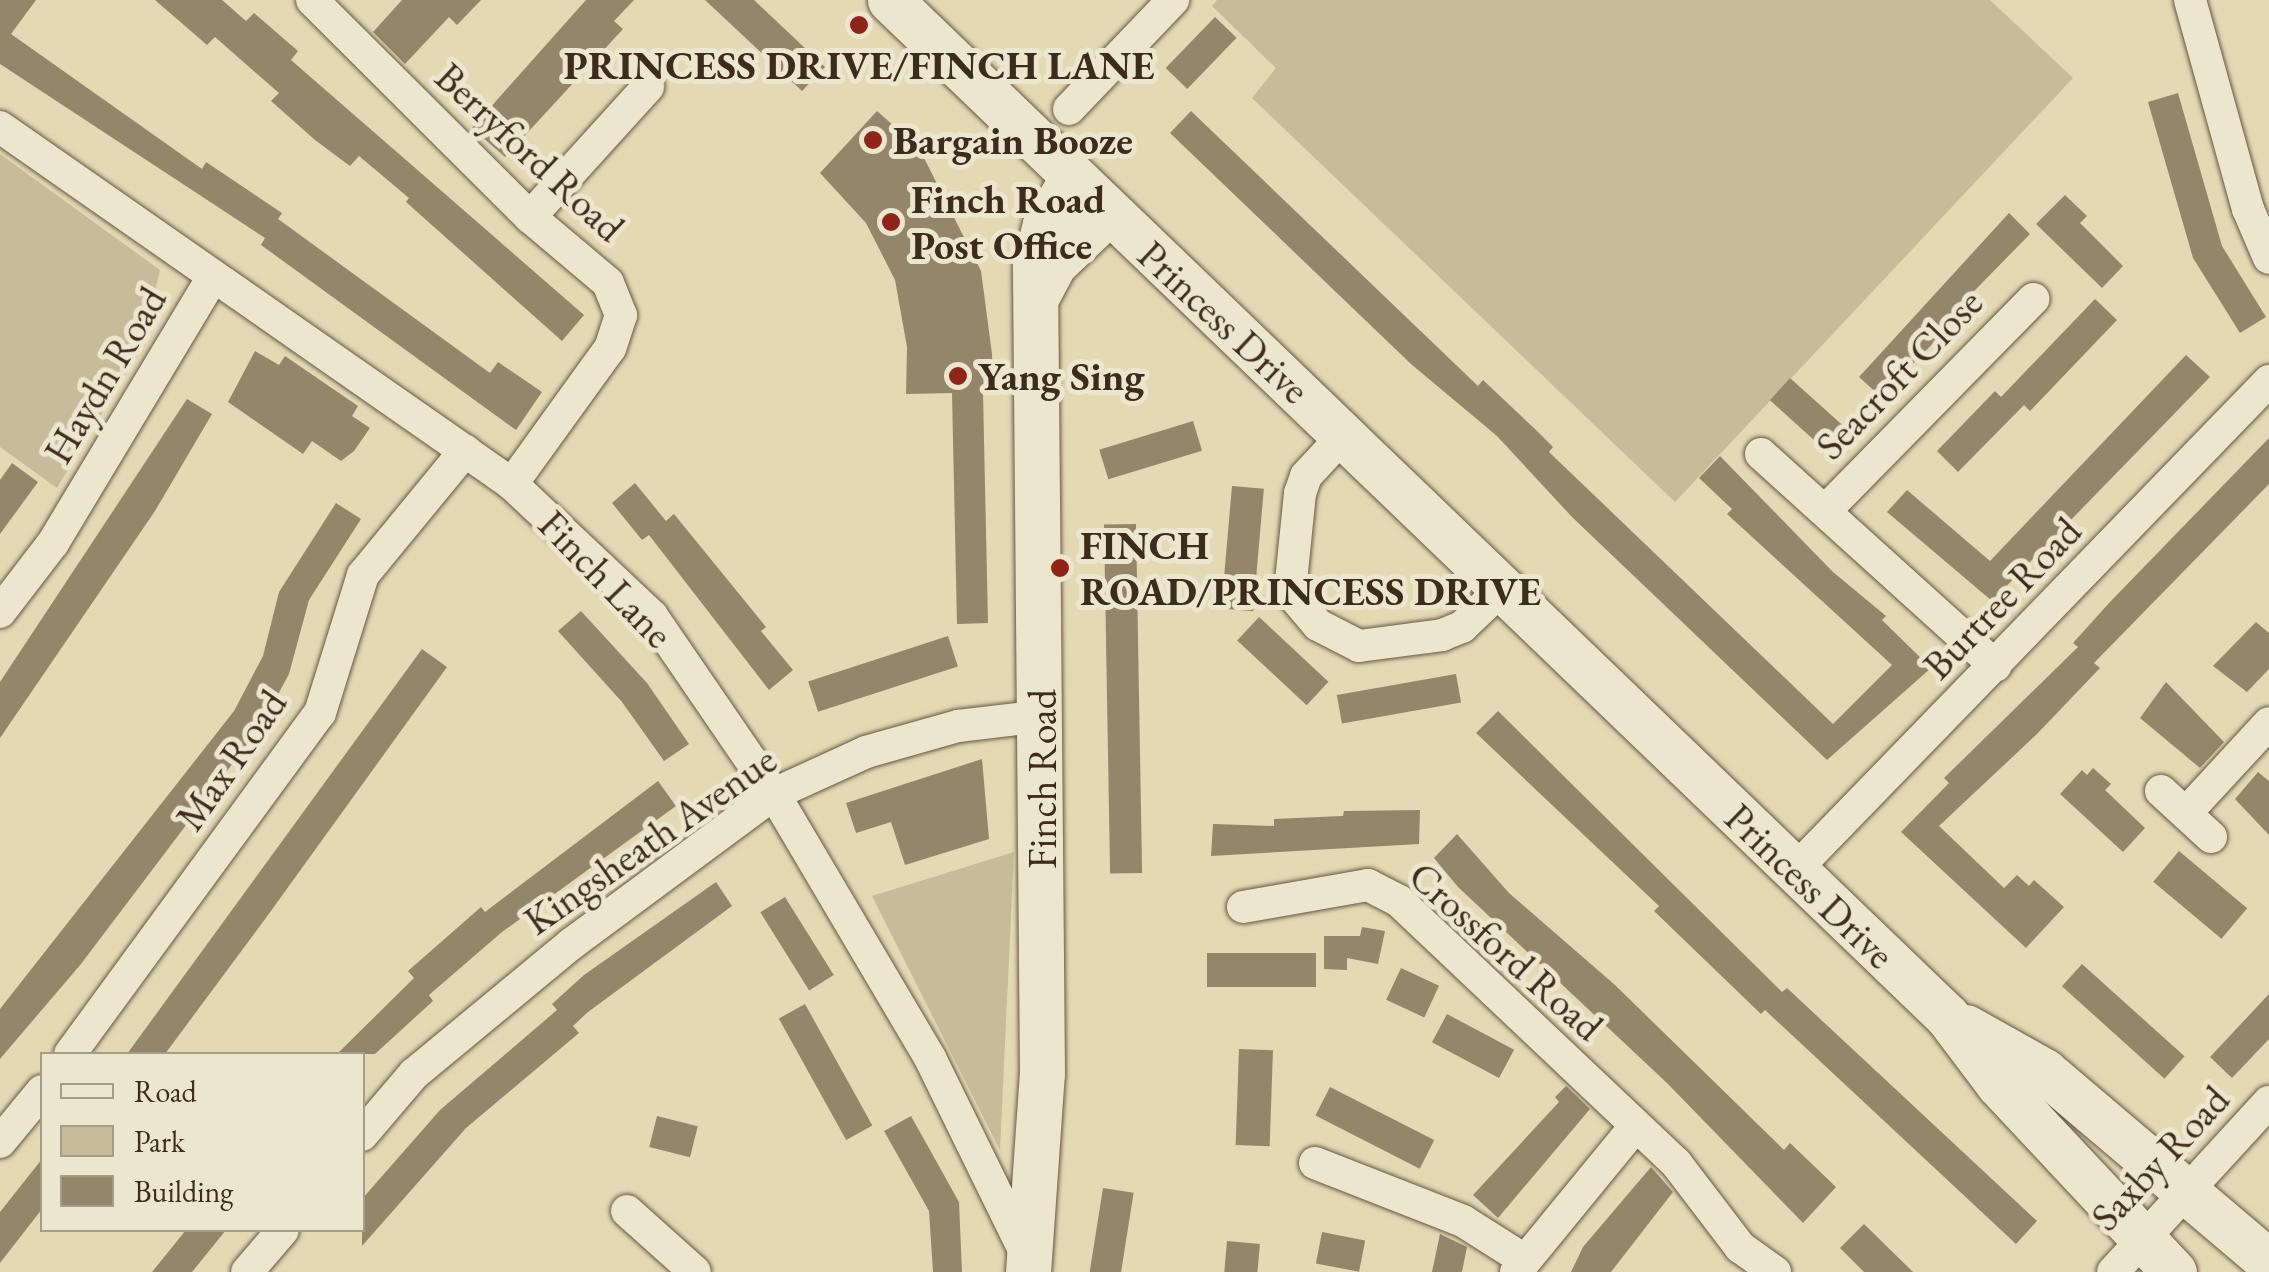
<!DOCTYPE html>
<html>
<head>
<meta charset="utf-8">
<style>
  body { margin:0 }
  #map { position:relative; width:2269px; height:1272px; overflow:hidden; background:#e3d9b3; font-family:"EB Garamond",serif }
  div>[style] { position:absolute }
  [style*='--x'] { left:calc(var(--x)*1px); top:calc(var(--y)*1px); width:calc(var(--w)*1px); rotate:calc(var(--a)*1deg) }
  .green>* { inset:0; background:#c7bc99 }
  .building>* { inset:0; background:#93866b; transform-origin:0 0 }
  .roads { filter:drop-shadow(0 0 2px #665742) drop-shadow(0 0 2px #665742) }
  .street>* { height:32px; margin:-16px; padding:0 16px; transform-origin:16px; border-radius:16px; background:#ede6ce }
  .secondary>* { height:45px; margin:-22.5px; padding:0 22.5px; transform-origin:22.5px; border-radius:22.5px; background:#ede6ce }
  .dots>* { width:28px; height:28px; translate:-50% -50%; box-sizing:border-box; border:5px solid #ede6ce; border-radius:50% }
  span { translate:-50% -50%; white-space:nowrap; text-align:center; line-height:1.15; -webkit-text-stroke:10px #ede6ce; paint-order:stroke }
  .poi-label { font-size:40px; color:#3d2c1c; font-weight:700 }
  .left { translate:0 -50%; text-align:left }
  .street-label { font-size:40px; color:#3d2c1c }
  .legend { position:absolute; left:40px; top:1052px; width:325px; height:180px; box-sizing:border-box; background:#ede6ce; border:2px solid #a79c87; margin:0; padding:12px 18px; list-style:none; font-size:30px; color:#3d2c1c }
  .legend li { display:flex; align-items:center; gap:20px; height:50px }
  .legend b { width:50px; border:2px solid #a79c87 }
</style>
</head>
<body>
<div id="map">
  <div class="green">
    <div style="clip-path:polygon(1217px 0,1990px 0,2073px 78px,1675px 502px,1252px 98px,1276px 68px,1212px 6px)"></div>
    <div style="clip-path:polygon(0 154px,160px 270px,141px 349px,57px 488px,0 447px)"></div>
    <div style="clip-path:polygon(1014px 852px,1000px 1150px,872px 896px)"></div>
  </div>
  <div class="building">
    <div style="clip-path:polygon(0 0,36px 0,11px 34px,202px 169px,206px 162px,282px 213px,278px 219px,490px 373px,498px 362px,542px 392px,516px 430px,261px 245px,265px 238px,0 64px)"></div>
    <div style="clip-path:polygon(155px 0,222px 0,246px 21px,254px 13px,298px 51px,291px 60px,584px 315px,562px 341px,406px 202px,409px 198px,359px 156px,350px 166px,315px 140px,271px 101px,279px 93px,215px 37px,207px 45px)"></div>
    <div style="clip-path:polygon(402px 0,481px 0,457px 25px,449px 17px,405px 64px,373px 32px)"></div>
    <div style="clip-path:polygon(586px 0,634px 0,614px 21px,623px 29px,505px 157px,472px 128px)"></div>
    <div style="clip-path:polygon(705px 0,754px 0,825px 67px,802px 91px)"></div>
    <div style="left:1215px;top:17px;width:30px;height:71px;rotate:44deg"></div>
    <div style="clip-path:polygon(2178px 93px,2222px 246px,2266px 317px,2240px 333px,2193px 258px,2148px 102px)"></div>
    <div style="clip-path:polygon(877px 111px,919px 148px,981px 271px,992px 354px,993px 393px,983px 393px,988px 623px,957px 624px,952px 393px,906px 394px,907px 347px,895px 280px,866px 223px,820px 173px)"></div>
    <div style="clip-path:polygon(1191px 111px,1478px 386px,1483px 380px,1536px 430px,1553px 447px,1549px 452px,1833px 724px,1892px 665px,1727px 514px,1732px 509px,1699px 478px,1720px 456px,1833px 572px,1886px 616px,1882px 620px,1931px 668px,1827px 760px,1572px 517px,1497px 436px,1411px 364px,1170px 133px)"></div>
    <div style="clip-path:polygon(2065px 195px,2087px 216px,2080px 223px,2123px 266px,2102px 288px,2036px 224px)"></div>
    <div style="clip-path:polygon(2009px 213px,2030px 234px,1934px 332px,1939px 337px,1881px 397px,1859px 377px)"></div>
    <div style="clip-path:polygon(2095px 299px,2117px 320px,2030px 411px,2024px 405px,1958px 472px,1937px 451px,1995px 391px,2001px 397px)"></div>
    <div style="clip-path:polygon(255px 351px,279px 365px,285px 356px,358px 406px,352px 416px,370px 428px,354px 451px,341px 461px,312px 441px,303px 454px,228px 402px)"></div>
    <div style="clip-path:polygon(2186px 355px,2210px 377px,1992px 601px,1887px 512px,1907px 490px,1990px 561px)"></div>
    <div style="left:1790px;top:378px;width:73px;height:30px;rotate:42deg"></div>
    <div style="clip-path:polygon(187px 399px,212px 414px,155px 511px,0 738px,0 682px)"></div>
    <div style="left:1193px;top:421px;width:31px;height:98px;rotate:73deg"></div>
    <div style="clip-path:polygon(2269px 438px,2269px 484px,2094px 663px,2100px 668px,2037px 734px,1939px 826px,2004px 888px,2017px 875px,2029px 886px,2034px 880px,2064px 907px,2026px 948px,1901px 832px,1949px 783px,1944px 778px,2078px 647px,2073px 643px,2110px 602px)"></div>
    <div style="clip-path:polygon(12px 463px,38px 482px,0 534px,0 480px)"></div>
    <div style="clip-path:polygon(635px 483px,666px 521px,674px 514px,766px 627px,761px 631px,793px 670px,769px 690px,649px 535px,642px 540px,612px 503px)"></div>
    <div style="left:1232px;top:486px;width:32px;height:123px;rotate:5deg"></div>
    <div style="clip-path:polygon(336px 503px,361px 519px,309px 600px,289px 674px,261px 726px,81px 964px,0 1059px,0 1009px,234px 711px,263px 656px,279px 592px)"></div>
    <div style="left:1136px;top:524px;width:349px;height:32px;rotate:89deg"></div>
    <div style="clip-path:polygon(581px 611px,647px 683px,689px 744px,664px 761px,622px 702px,558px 631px)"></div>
    <div style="left:1259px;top:617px;width:95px;height:32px;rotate:43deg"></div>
    <div style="clip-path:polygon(2256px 622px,2269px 633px,2269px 669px,2247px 692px,2213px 666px)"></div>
    <div style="left:948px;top:636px;width:32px;height:147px;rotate:72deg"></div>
    <div style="clip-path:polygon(422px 649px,447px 667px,268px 915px,165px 1054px,127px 1054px)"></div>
    <div style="left:1456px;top:674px;width:29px;height:121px;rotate:80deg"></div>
    <div style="clip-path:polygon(2166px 682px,2224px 742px,2200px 768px,2140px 718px)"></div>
    <div style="clip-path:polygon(1498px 711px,1782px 992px,1787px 988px,2037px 1221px,2016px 1244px,1765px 1010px,1761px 1014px,1654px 911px,1659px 906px,1476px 733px)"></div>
    <div style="clip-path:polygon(982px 759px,989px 839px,905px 865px,891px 822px,856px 833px,846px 803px)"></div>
    <div style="clip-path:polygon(2093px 768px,2111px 784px,2105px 790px,2145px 828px,2123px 852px,2060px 794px,2082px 770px,2087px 775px)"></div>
    <div style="clip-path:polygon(2258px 772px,2269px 781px,2269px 835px,2235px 799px)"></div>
    <div style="clip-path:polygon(658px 781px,676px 806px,502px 932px,429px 995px,433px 1001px,375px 1054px,337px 1054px,414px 978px,408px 971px,481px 907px,485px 912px)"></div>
    <div style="clip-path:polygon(1420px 810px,1419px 844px,1211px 856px,1213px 824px,1274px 826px,1274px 819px,1343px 816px,1344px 811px)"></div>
    <div style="clip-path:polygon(1457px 834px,1509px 893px,1615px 985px,1784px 1150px,1790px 1143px,1836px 1187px,1803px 1223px,1667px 1083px,1458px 887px,1434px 858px)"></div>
    <div style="left:2179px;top:851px;width:89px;height:40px;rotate:40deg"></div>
    <div style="clip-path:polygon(716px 882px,732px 906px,588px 1012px,573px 1026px,579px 1033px,466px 1128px,362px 1246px,362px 1199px,440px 1110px,557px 1010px,552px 1004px,584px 975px)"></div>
    <div style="left:785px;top:897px;width:92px;height:29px;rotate:58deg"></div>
    <div style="clip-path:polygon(1362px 927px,1385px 931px,1378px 964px,1347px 958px,1347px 970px,1324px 969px,1324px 936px,1360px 936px)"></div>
    <div style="left:1207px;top:953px;width:109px;height:34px"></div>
    <div style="left:2082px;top:964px;width:138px;height:30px;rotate:42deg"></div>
    <div style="left:1401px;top:968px;width:42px;height:35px;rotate:25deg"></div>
    <div style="clip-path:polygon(2269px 994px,2269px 1039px,2232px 1078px,2210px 1057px)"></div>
    <div style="left:805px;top:1004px;width:139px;height:30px;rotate:61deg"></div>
    <div style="left:1447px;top:1014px;width:76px;height:32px;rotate:28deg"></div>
    <div style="left:1239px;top:1049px;width:34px;height:96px;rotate:2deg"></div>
    <div style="clip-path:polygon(1566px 1086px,1590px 1109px,1498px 1218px,1473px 1195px,1559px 1102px,1555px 1097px)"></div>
    <div style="left:1330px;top:1087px;width:117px;height:32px;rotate:27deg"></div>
    <div style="left:657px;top:1116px;width:42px;height:32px;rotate:14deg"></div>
    <div style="clip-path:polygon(911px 1116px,959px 1202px,962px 1272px,933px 1272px,929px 1211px,884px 1131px)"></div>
    <div style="clip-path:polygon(42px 1159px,42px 1209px,0 1263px,0 1212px)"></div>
    <div style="clip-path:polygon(1651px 1167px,1673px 1192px,1611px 1272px,1571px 1272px,1583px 1247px)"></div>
    <div style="left:1103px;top:1188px;width:31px;height:85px;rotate:9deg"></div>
    <div style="clip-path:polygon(1864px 1224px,1913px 1272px,1864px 1272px,1840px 1248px)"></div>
    <div style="clip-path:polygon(186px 1230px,226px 1230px,192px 1272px,152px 1272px)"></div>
    <div style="left:1322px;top:1232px;width:44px;height:32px;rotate:11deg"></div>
    <div style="clip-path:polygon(1440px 1234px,1467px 1247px,1462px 1272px,1432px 1272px)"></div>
    <div style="left:1227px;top:1241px;width:33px;height:31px;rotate:5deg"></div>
  </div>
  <div class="roads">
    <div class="street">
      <div style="--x:312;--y:0;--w:308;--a:44.9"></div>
      <div style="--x:530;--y:217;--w:102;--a:40.2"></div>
      <div style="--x:608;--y:283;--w:35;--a:68"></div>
      <div style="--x:621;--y:315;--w:35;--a:108"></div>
      <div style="--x:610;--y:348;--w:168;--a:125.8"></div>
      <div style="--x:2190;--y:0;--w:217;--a:74.5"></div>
      <div style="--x:2248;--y:209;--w:53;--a:66.8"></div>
      <div style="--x:1069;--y:109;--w:151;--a:-46.3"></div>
      <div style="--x:0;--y:127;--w:624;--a:34.89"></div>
      <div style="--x:512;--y:484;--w:192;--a:43.3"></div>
      <div style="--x:652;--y:616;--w:216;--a:55.6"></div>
      <div style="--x:774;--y:794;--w:307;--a:59.4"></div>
      <div style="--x:930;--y:1058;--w:223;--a:63.9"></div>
      <div style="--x:530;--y:217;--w:176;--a:-47.8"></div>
      <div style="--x:1343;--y:436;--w:54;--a:132.8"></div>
      <div style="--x:1306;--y:476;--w:18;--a:109"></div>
      <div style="--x:1300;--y:493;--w:100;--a:95.8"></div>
      <div style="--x:1290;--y:592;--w:43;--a:49.7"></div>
      <div style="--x:1318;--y:625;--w:46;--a:27.1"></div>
      <div style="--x:1359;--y:646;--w:84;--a:-7.5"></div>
      <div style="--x:1442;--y:635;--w:22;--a:-22"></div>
      <div style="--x:1462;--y:627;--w:57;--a:-43.6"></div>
      <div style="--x:1761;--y:454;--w:316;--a:42.1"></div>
      <div style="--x:1826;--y:510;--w:296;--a:-45.5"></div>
      <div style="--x:0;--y:612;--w:87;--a:-52.5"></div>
      <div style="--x:53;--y:543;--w:309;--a:-59"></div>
      <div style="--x:2161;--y:791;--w:68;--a:42.6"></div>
      <div style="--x:2186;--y:813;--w:122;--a:-47.3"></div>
      <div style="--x:1793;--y:872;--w:684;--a:-45.89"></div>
      <div style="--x:1243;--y:907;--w:127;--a:-10"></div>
      <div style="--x:1368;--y:885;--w:35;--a:27"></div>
      <div style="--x:1399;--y:901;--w:381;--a:43.4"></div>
      <div style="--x:1676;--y:1163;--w:106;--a:52.7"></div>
      <div style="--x:1740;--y:1247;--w:43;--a:35.5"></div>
      <div style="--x:70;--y:1054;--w:423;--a:-53.8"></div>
      <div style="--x:320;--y:713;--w:145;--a:-72.7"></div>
      <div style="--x:363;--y:575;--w:161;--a:-50.6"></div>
      <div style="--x:362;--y:1135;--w:80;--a:-49.6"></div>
      <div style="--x:414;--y:1074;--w:204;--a:-39.6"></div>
      <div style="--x:571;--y:944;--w:252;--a:-36.5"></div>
      <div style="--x:774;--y:794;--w:101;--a:-24.5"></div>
      <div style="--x:866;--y:752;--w:96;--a:-15.8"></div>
      <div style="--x:958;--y:726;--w:86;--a:-6.7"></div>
      <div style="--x:0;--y:1142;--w:66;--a:-50.5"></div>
      <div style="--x:1315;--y:1163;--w:159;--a:21.4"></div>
      <div style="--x:1463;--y:1221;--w:71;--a:32.3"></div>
      <div style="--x:627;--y:1211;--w:91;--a:41.9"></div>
      <div style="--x:247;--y:1272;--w:55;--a:-49.4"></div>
      <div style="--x:1516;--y:1272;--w:185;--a:-50.7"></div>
      <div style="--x:2113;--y:1272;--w:231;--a:-47.5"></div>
    </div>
    <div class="secondary">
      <div style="--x:890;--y:0;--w:1466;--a:43.87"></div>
      <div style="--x:1947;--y:1016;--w:86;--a:53"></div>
      <div style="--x:1999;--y:1085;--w:256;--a:46.9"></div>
      <div style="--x:1037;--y:296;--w:36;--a:-62"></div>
      <div style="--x:1054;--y:264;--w:74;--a:-43.4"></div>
      <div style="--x:1966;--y:1027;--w:90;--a:29.4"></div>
      <div style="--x:2044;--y:1071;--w:295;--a:40.3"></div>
      <div style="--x:1028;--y:1272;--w:198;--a:-86"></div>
      <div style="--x:1042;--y:1074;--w:810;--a:-90.5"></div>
      <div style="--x:1035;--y:264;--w:41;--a:-76"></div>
      <div style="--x:1045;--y:224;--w:55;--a:-59.2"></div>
    </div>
  </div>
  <div class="dots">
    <div style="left:859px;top:25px;background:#8f2418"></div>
    <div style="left:873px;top:140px;background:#8f2418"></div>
    <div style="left:891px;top:222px;background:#8f2418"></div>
    <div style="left:958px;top:376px;background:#8f2418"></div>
    <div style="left:1060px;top:568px;background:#8f2418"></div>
  </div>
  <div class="poi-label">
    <span style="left:859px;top:65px">PRINCESS DRIVE/FINCH LANE</span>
    <span class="left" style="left:893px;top:140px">Bargain Booze</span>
    <span class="left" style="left:911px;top:222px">Finch Road<br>Post Office</span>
    <span class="left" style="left:978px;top:376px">Yang Sing</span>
    <span class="left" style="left:1080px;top:568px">FINCH<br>ROAD/PRINCESS DRIVE</span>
  </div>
  <div class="street-label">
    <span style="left:530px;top:152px;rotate:43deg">Berryford Road</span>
    <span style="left:1224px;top:322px;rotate:43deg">Princess Drive</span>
    <span style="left:1899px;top:374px;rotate:-46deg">Seacroft Close</span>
    <span style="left:105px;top:375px;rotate:-59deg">Haydn Road</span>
    <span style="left:606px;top:579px;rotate:46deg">Finch Lane</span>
    <span style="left:2002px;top:598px;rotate:-46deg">Burtree Road</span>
    <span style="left:231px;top:760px;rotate:-55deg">Max Road</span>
    <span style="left:1042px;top:779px;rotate:-90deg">Finch Road</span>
    <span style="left:650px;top:840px;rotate:-35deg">Kingsheath Avenue</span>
    <span style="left:1810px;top:886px;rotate:44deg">Princess Drive</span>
    <span style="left:1506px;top:951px;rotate:42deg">Crossford Road</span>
    <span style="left:2160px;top:1158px;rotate:-47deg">Saxby Road</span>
  </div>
  <ul class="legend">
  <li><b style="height:12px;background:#ede6ce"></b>Road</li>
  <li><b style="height:28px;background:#c7bc99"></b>Park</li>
  <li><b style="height:28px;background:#93866b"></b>Building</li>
  </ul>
</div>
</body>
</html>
